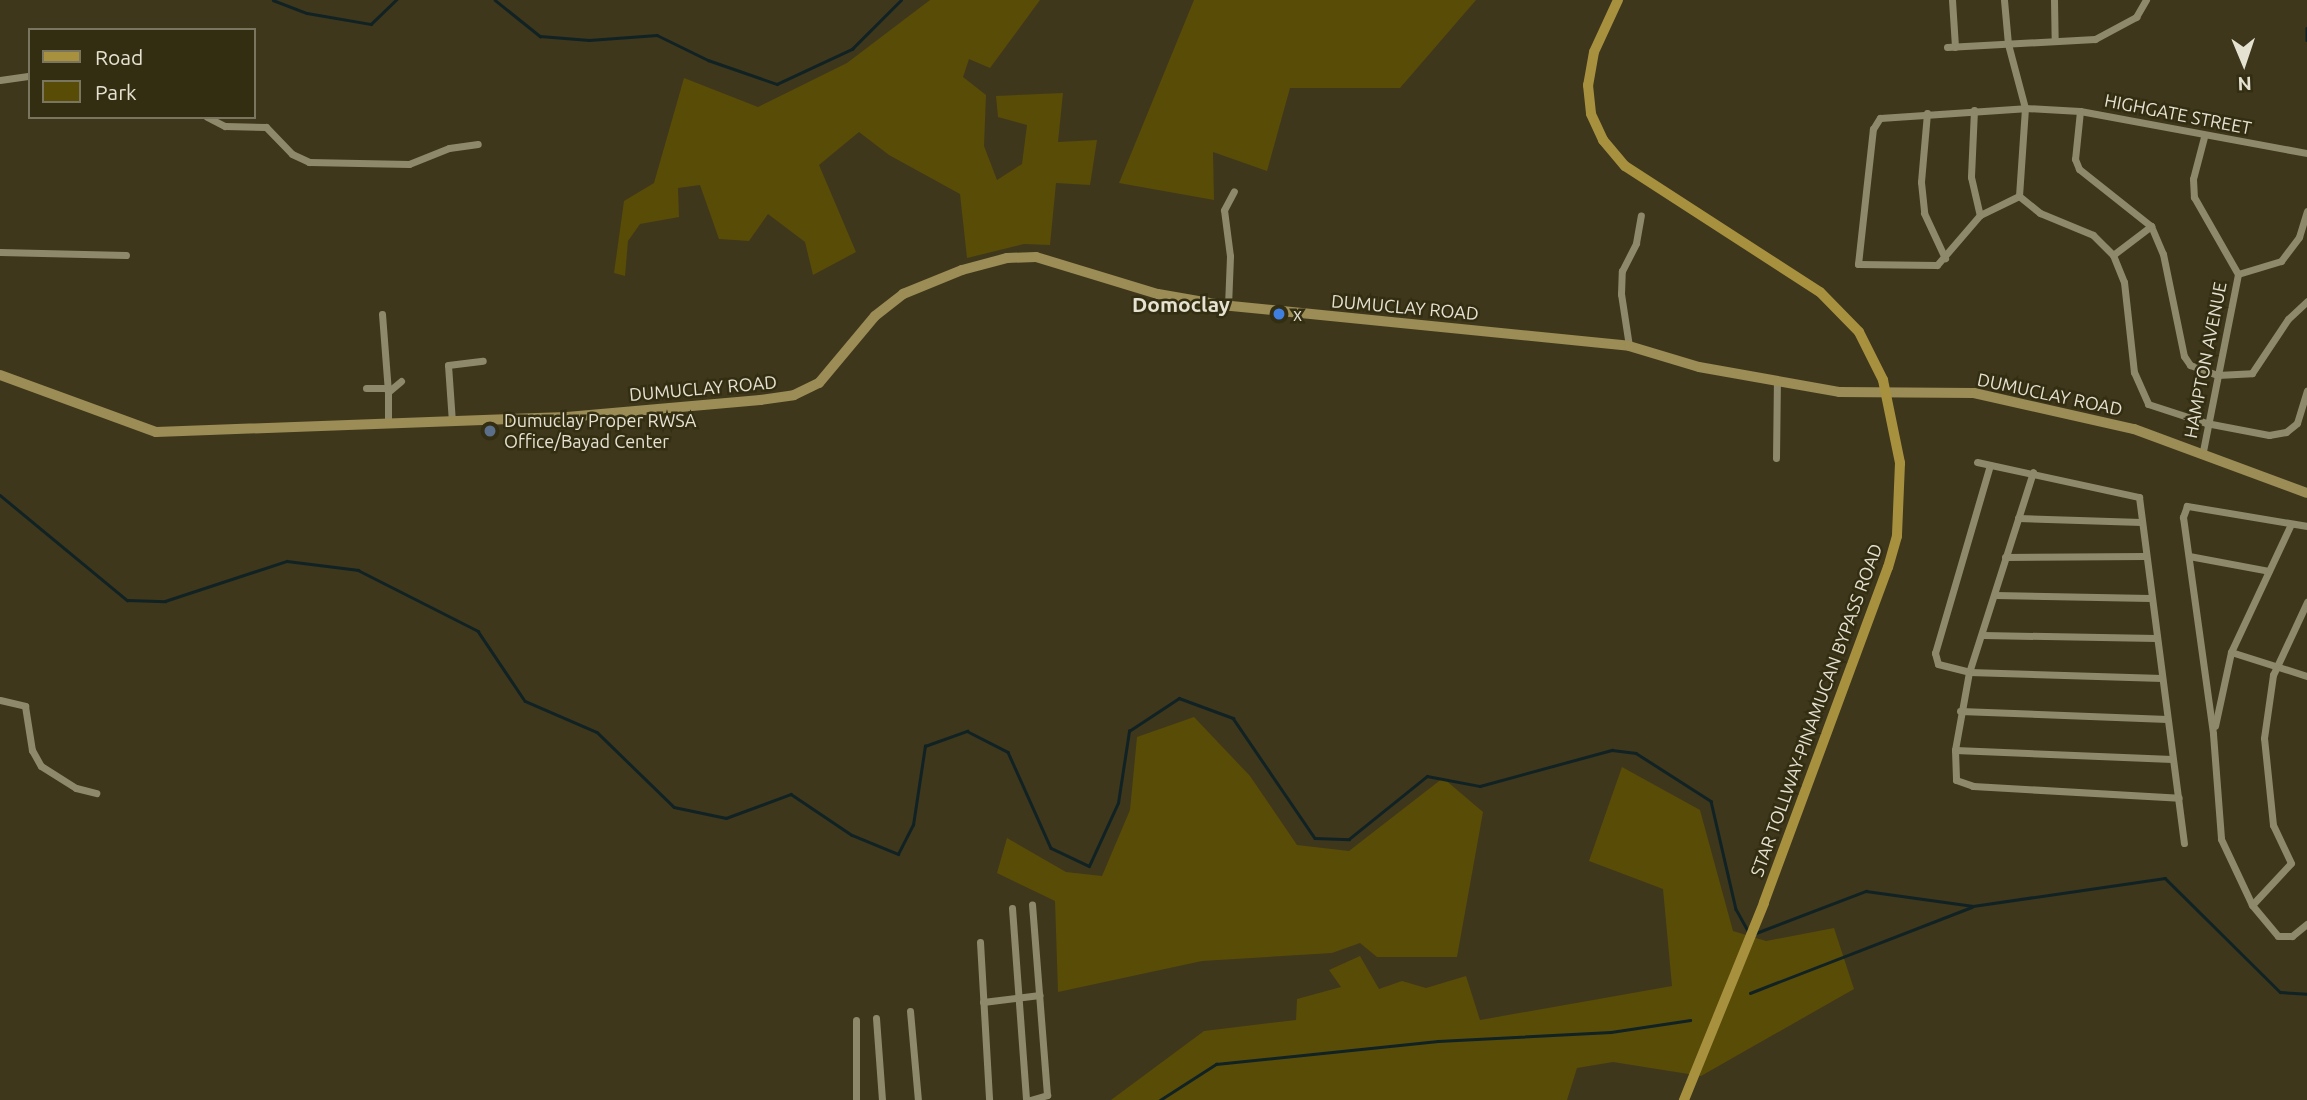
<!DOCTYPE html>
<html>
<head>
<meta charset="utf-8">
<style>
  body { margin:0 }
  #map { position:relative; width:2307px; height:1100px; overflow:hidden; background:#3e371c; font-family:Ubuntu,sans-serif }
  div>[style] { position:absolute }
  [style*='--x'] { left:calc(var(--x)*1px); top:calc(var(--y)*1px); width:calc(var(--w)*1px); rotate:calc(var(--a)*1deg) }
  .green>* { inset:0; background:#594c07 }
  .stream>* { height:2.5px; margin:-1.25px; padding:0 1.25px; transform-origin:1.25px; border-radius:1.25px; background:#112224 }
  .street>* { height:7px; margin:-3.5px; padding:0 3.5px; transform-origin:3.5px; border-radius:3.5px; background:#8f896b }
  .secondary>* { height:10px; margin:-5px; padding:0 5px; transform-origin:5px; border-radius:5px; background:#9b8d55 }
  .primary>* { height:10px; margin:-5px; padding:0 5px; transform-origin:5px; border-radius:5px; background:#a7913f }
  .dots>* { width:19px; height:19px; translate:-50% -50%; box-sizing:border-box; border:4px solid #332d12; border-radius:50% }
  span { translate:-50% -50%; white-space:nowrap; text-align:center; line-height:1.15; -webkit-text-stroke:5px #332d12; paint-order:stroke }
  .street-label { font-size:18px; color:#e5e2d2 }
  .poi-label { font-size:18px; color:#e5e2d2 }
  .left { translate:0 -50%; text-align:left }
  .quarter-label { font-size:21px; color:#e5e2d2; font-weight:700 }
  .legend { position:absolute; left:28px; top:28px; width:228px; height:91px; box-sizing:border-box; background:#332d12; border:2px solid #7a755f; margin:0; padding:9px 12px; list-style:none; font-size:21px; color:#e5e2d2 }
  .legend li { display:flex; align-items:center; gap:14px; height:35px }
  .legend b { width:35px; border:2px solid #7a755f }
  .north { position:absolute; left:2209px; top:28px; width:70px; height:70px; -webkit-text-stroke:5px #332d12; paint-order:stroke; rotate:178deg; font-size:19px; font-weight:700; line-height:28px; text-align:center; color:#e5e2d2 }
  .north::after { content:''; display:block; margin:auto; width:24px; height:32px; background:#e5e2d2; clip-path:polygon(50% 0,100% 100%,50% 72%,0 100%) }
</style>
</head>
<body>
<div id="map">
  <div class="green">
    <div style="clip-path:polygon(930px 0,1040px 0,990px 68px,969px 59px,963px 77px,986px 95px,984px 146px,997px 180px,1022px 164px,1027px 125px,998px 117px,996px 96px,1063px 93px,1058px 142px,1097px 140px,1090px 185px,1056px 183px,1050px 245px,1024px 244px,967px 258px,960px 194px,889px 155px,859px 132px,819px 165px,856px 252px,813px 275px,805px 242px,768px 214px,749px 241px,719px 239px,700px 185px,678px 188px,679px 217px,640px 224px,628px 241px,625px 276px,614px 273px,624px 201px,654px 183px,684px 78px,758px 107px,847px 63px)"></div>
    <div style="clip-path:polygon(1194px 0,1476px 0,1400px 88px,1290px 88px,1267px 171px,1213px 152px,1214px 200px,1119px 183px)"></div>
    <div style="clip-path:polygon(1194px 717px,1250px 776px,1297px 845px,1349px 851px,1443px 778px,1483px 812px,1457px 957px,1377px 957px,1360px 943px,1332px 953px,1202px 961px,1058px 992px,1055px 901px,997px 873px,1007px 838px,1066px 872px,1102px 876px,1130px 810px,1137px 737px)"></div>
    <div style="clip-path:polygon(1622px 767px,1700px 810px,1733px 931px,1766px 941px,1834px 928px,1854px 989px,1701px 1076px,1613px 1062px,1577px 1068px,1567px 1100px,1111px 1100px,1204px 1031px,1296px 1020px,1297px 999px,1341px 987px,1329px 970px,1360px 956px,1379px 989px,1402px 981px,1426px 988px,1466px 976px,1480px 1020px,1672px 986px,1663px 889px,1589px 861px)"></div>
  </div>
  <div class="stream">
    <div style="--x:273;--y:0;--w:36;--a:21"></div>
    <div style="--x:307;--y:13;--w:65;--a:9.8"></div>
    <div style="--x:371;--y:24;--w:35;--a:-44"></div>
    <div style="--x:495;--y:0;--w:58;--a:38.7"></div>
    <div style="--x:540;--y:36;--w:49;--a:4.7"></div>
    <div style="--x:589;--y:40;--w:68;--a:-4.2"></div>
    <div style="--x:657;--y:35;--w:57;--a:26.1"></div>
    <div style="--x:708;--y:60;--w:73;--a:19.2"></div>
    <div style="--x:777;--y:84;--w:83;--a:-25"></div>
    <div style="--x:852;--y:49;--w:69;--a:-45"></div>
    <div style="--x:2307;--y:28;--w:12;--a:90"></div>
    <div style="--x:0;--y:495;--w:165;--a:39.6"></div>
    <div style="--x:127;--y:600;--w:38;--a:2"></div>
    <div style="--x:165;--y:601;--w:128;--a:-18.2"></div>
    <div style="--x:287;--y:561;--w:72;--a:7.2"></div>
    <div style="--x:358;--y:570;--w:135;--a:26.9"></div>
    <div style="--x:478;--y:631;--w:84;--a:56.1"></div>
    <div style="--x:525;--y:701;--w:78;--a:23.3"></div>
    <div style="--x:597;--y:732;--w:107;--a:44.2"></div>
    <div style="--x:674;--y:807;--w:53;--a:11.9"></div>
    <div style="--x:726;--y:818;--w:69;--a:-20.3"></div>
    <div style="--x:791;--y:794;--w:73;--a:33.9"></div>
    <div style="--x:852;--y:835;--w:50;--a:22.4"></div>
    <div style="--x:898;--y:854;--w:33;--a:-63"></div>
    <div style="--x:913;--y:825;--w:80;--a:-81.4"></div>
    <div style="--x:925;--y:746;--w:45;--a:-19.7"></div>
    <div style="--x:967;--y:731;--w:46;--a:27.1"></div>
    <div style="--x:1008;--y:752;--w:105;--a:65.9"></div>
    <div style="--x:1051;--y:848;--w:42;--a:25.3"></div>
    <div style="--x:1089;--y:866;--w:69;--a:-65.3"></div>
    <div style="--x:1118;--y:803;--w:73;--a:-81.3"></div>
    <div style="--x:1129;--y:731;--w:60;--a:-33.4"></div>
    <div style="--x:1179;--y:698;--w:58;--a:20.3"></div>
    <div style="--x:1233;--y:718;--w:145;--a:55.7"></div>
    <div style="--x:1315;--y:838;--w:34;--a:2"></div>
    <div style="--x:1349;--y:839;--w:100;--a:-38.9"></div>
    <div style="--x:1427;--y:776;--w:54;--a:10.7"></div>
    <div style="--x:1480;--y:786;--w:137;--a:-15.3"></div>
    <div style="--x:1612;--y:750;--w:24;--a:7"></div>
    <div style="--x:1636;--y:753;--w:89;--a:32.6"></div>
    <div style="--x:1711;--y:801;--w:111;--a:77"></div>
    <div style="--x:1736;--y:909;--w:25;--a:61"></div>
    <div style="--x:1756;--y:933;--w:118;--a:-20.9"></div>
    <div style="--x:1866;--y:891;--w:108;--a:8"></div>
    <div style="--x:1973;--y:906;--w:194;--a:-8.3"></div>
    <div style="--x:2165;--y:878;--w:162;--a:44.7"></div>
    <div style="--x:2280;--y:992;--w:27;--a:4"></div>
    <div style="--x:1750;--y:993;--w:238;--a:-21.2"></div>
    <div style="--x:1160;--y:1100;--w:67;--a:-32.7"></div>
    <div style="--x:1216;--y:1064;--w:223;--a:-5.9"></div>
    <div style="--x:1438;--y:1041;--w:173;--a:-3"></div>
    <div style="--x:1611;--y:1032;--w:80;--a:-8.6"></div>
  </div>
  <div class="street">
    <div style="--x:1952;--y:0;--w:47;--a:86.3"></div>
    <div style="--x:2004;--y:0;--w:44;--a:84.8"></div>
    <div style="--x:2008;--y:44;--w:66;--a:75.1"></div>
    <div style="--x:2025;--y:108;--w:88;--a:93.9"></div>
    <div style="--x:2054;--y:0;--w:39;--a:89"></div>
    <div style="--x:1947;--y:47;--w:148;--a:-3.1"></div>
    <div style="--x:2095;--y:39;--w:47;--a:-28.2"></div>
    <div style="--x:2136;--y:17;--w:20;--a:-60"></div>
    <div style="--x:0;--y:80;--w:30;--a:-8"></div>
    <div style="--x:1974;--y:110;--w:67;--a:92.6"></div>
    <div style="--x:1971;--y:177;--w:39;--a:77"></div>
    <div style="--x:2080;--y:111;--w:48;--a:95.9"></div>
    <div style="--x:2075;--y:159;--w:11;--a:68"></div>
    <div style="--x:2079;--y:169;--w:92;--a:38.4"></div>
    <div style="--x:2151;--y:226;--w:30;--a:67"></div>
    <div style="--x:2163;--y:254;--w:104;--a:78.4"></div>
    <div style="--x:2184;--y:356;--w:11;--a:56"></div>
    <div style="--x:2190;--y:365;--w:29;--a:20"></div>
    <div style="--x:2217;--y:375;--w:35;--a:-3"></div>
    <div style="--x:2252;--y:373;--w:65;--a:-56.3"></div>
    <div style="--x:2288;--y:319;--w:26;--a:-43"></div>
    <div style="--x:1927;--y:113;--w:69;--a:95"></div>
    <div style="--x:1921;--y:182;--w:31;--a:84"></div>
    <div style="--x:1924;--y:213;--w:50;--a:65"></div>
    <div style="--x:207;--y:117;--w:20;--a:27"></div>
    <div style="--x:225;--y:126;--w:41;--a:1.4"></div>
    <div style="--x:266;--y:127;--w:37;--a:46"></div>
    <div style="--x:292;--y:154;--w:19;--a:25"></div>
    <div style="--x:309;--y:162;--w:100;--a:1.1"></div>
    <div style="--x:409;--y:164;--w:43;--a:-21.8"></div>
    <div style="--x:449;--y:148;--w:29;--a:-8"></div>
    <div style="--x:2204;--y:137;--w:43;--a:104.7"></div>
    <div style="--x:2193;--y:179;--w:18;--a:87"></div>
    <div style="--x:2194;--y:197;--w:89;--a:60.3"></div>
    <div style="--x:2019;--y:196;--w:43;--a:154"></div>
    <div style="--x:1980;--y:215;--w:66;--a:130.7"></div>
    <div style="--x:1937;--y:265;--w:79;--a:-179.3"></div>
    <div style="--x:1858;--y:264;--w:136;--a:-83.7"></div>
    <div style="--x:1873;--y:129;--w:13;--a:-58"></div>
    <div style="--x:1880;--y:118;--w:145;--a:-3.9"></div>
    <div style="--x:2025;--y:108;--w:55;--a:3.1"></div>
    <div style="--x:2080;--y:111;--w:231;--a:10.5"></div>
    <div style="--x:2019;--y:196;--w:27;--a:39"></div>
    <div style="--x:2040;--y:213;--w:57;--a:22.5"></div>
    <div style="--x:2093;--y:235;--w:28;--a:45"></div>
    <div style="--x:2113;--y:255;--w:29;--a:68"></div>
    <div style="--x:2124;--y:282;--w:91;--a:83.7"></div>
    <div style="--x:2134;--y:372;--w:35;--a:66"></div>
    <div style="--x:2148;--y:404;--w:61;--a:18.1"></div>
    <div style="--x:2206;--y:423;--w:64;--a:10.8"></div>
    <div style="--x:2269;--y:435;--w:17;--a:-10"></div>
    <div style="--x:2286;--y:432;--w:14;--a:-39"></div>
    <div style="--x:2297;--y:423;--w:34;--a:-73"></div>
    <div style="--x:0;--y:252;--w:126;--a:1.4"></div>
    <div style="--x:2113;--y:255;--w:48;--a:-37.3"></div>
    <div style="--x:2238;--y:274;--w:45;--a:-16.8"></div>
    <div style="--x:2281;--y:261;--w:30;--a:-53"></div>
    <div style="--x:2299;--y:237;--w:27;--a:-73"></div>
    <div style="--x:1228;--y:306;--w:50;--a:-87.7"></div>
    <div style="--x:1230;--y:256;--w:46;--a:-97.4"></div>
    <div style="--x:1224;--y:210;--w:21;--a:-62"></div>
    <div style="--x:382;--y:314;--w:78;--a:85.6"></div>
    <div style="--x:1629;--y:346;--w:53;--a:-98.7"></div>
    <div style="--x:1621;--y:294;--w:23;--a:-88"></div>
    <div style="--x:1622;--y:271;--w:31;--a:-63"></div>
    <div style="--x:1636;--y:243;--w:28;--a:-80"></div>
    <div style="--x:366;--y:388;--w:20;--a:0"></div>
    <div style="--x:452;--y:422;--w:57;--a:-94"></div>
    <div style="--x:448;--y:365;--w:35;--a:-7"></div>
    <div style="--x:388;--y:424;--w:32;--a:-90"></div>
    <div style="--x:388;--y:392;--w:17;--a:-40"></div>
    <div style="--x:2203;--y:451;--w:180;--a:-78.8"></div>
    <div style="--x:1776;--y:458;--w:77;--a:-89.3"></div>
    <div style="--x:1977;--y:462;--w:166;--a:12.2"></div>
    <div style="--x:2139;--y:497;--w:349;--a:82.6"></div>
    <div style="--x:1990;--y:465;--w:196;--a:106.3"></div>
    <div style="--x:1935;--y:653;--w:11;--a:75"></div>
    <div style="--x:1938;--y:664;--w:32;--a:14"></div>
    <div style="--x:1969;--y:672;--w:193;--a:1.8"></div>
    <div style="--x:2033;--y:472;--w:210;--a:107.7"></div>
    <div style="--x:1969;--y:672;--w:79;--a:100.2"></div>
    <div style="--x:1955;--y:750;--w:30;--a:88"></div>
    <div style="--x:1956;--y:780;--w:18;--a:19"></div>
    <div style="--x:1973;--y:786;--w:206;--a:3.3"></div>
    <div style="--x:2018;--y:518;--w:123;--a:1.9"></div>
    <div style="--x:2307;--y:526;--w:122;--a:-170.5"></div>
    <div style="--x:2187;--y:506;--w:12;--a:110"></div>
    <div style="--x:2183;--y:517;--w:219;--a:82.1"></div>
    <div style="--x:2213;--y:734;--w:105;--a:85.6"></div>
    <div style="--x:2221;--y:839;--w:73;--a:64.8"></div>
    <div style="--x:2252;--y:905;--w:40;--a:50"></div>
    <div style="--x:2278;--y:936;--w:14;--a:0"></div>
    <div style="--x:2292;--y:936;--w:19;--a:-39"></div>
    <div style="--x:2189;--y:556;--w:81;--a:10.6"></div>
    <div style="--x:2005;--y:557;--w:140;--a:-0.4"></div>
    <div style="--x:1995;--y:595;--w:155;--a:1.1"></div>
    <div style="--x:1983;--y:635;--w:173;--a:1"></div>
    <div style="--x:2231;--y:652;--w:80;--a:17.5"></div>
    <div style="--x:0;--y:700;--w:26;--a:13"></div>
    <div style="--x:25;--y:706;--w:45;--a:81"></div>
    <div style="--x:32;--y:750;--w:18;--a:61"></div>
    <div style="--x:41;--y:766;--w:41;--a:32.2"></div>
    <div style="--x:76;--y:788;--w:21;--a:14"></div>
    <div style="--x:1960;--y:711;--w:207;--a:2.2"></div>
    <div style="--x:2215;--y:726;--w:76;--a:-77.8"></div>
    <div style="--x:2231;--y:652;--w:141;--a:-64.9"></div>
    <div style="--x:1955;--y:750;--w:217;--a:2.4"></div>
    <div style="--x:2252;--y:905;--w:57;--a:-47.1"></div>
    <div style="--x:2291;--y:863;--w:42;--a:-115.3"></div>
    <div style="--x:2273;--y:825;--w:87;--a:-95.9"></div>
    <div style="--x:2264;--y:738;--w:64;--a:-81.9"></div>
    <div style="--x:2273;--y:675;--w:81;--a:-65"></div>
    <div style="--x:1012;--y:908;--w:193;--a:85.8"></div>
    <div style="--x:980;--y:942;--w:158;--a:86.7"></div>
    <div style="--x:983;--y:1002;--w:57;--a:-7"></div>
    <div style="--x:910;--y:1011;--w:89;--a:84.9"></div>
    <div style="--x:876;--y:1018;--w:82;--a:85.8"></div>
    <div style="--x:856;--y:1020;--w:80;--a:90"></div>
    <div style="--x:1030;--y:1100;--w:18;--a:-16"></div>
    <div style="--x:1047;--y:1095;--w:191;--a:-94.5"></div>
  </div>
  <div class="secondary">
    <div style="--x:0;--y:375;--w:166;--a:20.1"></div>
    <div style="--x:156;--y:432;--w:411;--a:-2.1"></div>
    <div style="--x:567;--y:417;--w:194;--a:-5"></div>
    <div style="--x:760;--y:400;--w:34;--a:-8"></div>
    <div style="--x:794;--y:395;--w:28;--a:-26"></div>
    <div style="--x:819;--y:383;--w:87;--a:-50.1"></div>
    <div style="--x:875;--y:316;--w:36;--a:-38"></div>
    <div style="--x:903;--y:294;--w:64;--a:-22.1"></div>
    <div style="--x:962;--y:270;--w:47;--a:-14.9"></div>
    <div style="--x:1007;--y:258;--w:29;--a:-2"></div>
    <div style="--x:1036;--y:257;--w:127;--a:16.9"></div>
    <div style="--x:1158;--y:294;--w:64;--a:9.9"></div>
    <div style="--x:1221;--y:305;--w:410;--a:5.7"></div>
    <div style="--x:1629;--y:346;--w:73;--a:16.7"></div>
    <div style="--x:1699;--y:367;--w:142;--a:10.1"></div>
    <div style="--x:1839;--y:392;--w:135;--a:0.4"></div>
    <div style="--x:1974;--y:393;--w:164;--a:12.7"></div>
    <div style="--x:2134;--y:429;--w:184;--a:20.3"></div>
  </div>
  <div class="primary">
    <div style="--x:1618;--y:0;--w:57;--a:114.8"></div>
    <div style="--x:1594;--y:52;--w:34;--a:100"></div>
    <div style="--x:1588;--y:85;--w:29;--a:84"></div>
    <div style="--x:1591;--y:114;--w:29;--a:65"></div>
    <div style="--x:1603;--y:140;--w:34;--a:50"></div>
    <div style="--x:1625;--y:166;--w:232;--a:32.9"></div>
    <div style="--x:1820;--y:292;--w:56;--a:45.7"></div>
    <div style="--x:1859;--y:332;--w:54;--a:63.4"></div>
    <div style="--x:1883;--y:380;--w:85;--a:78.4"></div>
    <div style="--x:1900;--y:463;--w:73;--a:92.4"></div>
    <div style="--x:1897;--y:536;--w:32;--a:106"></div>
    <div style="--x:1888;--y:567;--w:358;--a:110.3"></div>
    <div style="--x:1764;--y:903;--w:213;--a:112.1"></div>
  </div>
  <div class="dots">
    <div style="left:1279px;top:314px;background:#3f7fe0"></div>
    <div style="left:490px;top:431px;background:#5c6f8a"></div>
  </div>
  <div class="street-label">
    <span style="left:2178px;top:114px;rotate:11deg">HIGHGATE STREET</span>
    <span style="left:1405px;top:307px;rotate:5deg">DUMUCLAY ROAD</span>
    <span style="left:2205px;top:360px;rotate:-79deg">HAMPTON AVENUE</span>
    <span style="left:703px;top:388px;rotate:-5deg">DUMUCLAY ROAD</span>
    <span style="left:2050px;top:394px;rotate:12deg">DUMUCLAY ROAD</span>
    <span style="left:1816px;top:710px;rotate:-70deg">STAR TOLLWAY-PINAMUCAN BYPASS ROAD</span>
  </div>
  <div class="poi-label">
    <span class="left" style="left:1293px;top:314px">x</span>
    <span class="left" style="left:504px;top:431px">Dumuclay Proper RWSA<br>Office/Bayad Center</span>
  </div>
  <div class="quarter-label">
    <span style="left:1181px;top:304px">Domoclay</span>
  </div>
  <ul class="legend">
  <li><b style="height:9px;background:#a7913f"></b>Road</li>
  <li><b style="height:19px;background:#594c07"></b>Park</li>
  </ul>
  <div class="north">N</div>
</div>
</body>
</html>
